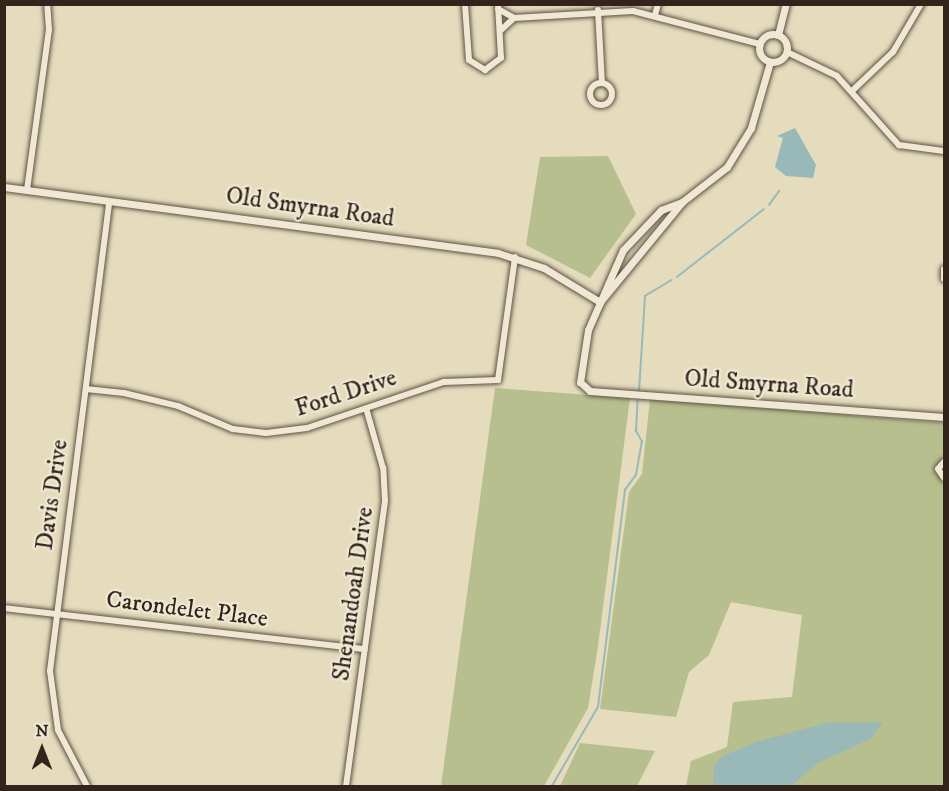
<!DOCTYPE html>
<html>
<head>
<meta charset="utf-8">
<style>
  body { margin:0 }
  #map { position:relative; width:949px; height:791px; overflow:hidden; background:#e5dbbd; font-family:"IM FELL DW Pica",serif }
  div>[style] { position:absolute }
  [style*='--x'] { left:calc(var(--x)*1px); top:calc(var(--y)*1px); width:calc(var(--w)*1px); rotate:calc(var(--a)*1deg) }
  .green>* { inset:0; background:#b7bf8f }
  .water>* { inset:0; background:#98b9b8 }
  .stream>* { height:1.5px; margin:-0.75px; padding:0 0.75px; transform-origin:0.75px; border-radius:0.75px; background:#98b9b8 }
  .roads { filter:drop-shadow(0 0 2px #5f5243) drop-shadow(0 0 2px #5f5243) }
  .minor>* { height:6px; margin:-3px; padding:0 3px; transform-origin:3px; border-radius:3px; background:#eee8d4 }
  .minor>.ring { margin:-3px; padding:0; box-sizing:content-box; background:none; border:6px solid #eee8d4; border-radius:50% }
  .tertiary>* { height:7px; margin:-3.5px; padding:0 3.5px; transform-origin:3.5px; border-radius:3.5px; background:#eee8d4 }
  .tertiary>.ring { margin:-3.5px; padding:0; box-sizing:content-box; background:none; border:7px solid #eee8d4; border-radius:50% }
  span { translate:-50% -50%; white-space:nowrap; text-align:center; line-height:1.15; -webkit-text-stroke:4.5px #eee8d4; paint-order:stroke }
  .street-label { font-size:24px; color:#32241a }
  .frame { position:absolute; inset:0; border:6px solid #32241a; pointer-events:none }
  .north { position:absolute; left:12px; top:719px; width:60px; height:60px; -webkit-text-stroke:4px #eee8d4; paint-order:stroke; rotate:0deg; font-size:16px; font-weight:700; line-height:24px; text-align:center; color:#32241a }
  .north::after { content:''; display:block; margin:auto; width:21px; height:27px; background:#32241a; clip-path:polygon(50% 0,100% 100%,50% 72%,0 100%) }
</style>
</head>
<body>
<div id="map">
  <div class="green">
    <div style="clip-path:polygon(608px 156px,636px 214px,590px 278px,526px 245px,540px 157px)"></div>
    <div style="clip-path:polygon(495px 388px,630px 398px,598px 646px,588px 708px,544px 786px,441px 786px)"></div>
    <div style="clip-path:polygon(650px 399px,944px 423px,944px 786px,686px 786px,691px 761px,727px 747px,733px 702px,792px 697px,802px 615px,731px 602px,709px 655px,689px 672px,676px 717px,600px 709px,629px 492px,642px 474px)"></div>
    <div style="clip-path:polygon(580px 743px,655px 751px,637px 786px,560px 786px)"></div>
  </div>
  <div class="water">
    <div style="clip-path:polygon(795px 128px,816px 165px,813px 178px,786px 176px,775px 167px,783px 138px,777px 136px)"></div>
    <div style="clip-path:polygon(883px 722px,870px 739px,818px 763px,791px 786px,713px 786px,714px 766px,723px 756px,759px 741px,826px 723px)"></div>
  </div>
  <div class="stream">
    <div style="--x:769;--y:205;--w:17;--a:-54"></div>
    <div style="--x:677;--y:277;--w:110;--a:-38"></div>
    <div style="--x:639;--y:392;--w:96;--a:-86.4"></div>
    <div style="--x:645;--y:296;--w:31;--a:-31"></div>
    <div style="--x:552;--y:786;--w:91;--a:-59.8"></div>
    <div style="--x:598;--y:707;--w:219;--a:-82.9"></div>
    <div style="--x:625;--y:490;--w:19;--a:-54"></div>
    <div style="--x:636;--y:475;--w:34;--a:-80"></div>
    <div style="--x:642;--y:442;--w:13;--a:-119"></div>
    <div style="--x:636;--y:431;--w:34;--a:-87"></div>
  </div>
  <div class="roads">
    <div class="minor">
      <div style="--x:465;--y:4;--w:56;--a:85.9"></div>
      <div style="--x:469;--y:60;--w:19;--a:32"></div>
      <div style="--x:485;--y:70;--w:20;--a:-37"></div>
      <div style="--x:501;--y:58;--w:54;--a:-93.2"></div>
      <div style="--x:498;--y:9;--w:18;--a:29"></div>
      <div style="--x:514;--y:18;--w:119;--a:-3.4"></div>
      <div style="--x:633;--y:11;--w:131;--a:14.6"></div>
      <div style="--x:598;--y:10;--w:73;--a:86.9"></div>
      <div style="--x:655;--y:15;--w:11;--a:-75"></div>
      <div style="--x:500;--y:31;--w:19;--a:-43"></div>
      <div style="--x:787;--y:52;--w:55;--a:25.6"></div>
      <div style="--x:837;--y:76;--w:93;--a:48.1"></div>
      <div style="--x:899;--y:145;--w:45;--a:7.6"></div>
      <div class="ring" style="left:590px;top:83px;width:16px;height:16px"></div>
      <div style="--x:852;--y:91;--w:57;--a:-43.6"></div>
      <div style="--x:893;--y:52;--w:56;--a:-59.7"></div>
      <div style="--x:27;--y:190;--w:162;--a:-82.2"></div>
      <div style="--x:49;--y:30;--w:26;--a:-94"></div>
      <div style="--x:944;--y:269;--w:10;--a:90"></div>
      <div style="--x:86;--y:389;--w:38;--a:6"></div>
      <div style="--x:124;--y:393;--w:56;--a:13.5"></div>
      <div style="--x:178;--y:406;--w:60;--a:22.7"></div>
      <div style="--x:233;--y:429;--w:33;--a:7"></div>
      <div style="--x:266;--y:433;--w:41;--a:-7"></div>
      <div style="--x:307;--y:428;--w:145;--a:-18.6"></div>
      <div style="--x:444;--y:382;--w:54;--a:-2.1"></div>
      <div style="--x:498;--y:380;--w:124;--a:-82.1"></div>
      <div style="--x:944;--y:462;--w:9;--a:131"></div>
      <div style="--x:938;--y:469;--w:11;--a:56"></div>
      <div style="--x:4;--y:608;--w:363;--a:6.5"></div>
      <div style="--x:87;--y:786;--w:63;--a:-117.4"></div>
      <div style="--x:58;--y:730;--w:60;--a:-97.7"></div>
      <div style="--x:50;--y:671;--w:473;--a:-82.8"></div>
      <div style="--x:346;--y:786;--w:288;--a:-82.2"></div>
      <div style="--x:385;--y:501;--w:33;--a:-93"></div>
      <div style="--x:383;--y:468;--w:62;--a:-105.8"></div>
    </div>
    <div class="tertiary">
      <div class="ring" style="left:759px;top:34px;width:21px;height:21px"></div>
      <div style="--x:778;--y:35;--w:32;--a:-76"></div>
      <div style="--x:770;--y:62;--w:69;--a:106.1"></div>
      <div style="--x:751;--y:128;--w:46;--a:121.6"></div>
      <div style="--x:727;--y:167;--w:57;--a:142.1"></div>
      <div style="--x:682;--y:202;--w:22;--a:159"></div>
      <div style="--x:661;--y:210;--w:55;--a:133.5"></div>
      <div style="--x:623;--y:250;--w:87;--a:113.6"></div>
      <div style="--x:588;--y:330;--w:53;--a:98.7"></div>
      <div style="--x:580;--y:382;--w:13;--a:42"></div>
      <div style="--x:590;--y:391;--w:355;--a:4.2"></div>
      <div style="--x:4;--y:187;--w:498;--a:7.6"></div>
      <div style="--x:498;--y:253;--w:48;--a:18.1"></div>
      <div style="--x:544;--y:268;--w:66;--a:31.3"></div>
      <div style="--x:600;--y:302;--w:129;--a:-50.6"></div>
    </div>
  </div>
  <div class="street-label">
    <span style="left:310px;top:208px;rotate:8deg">Old Smyrna Road</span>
    <span style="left:769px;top:385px;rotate:4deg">Old Smyrna Road</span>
    <span style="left:346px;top:394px;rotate:-18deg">Ford Drive</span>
    <span style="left:53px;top:495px;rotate:-82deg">Davis Drive</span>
    <span style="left:354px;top:594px;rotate:-82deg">Shenandoah Drive</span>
    <span style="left:187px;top:610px;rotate:7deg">Carondelet Place</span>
  </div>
  <div class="frame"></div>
  <div class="north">N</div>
</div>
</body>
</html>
